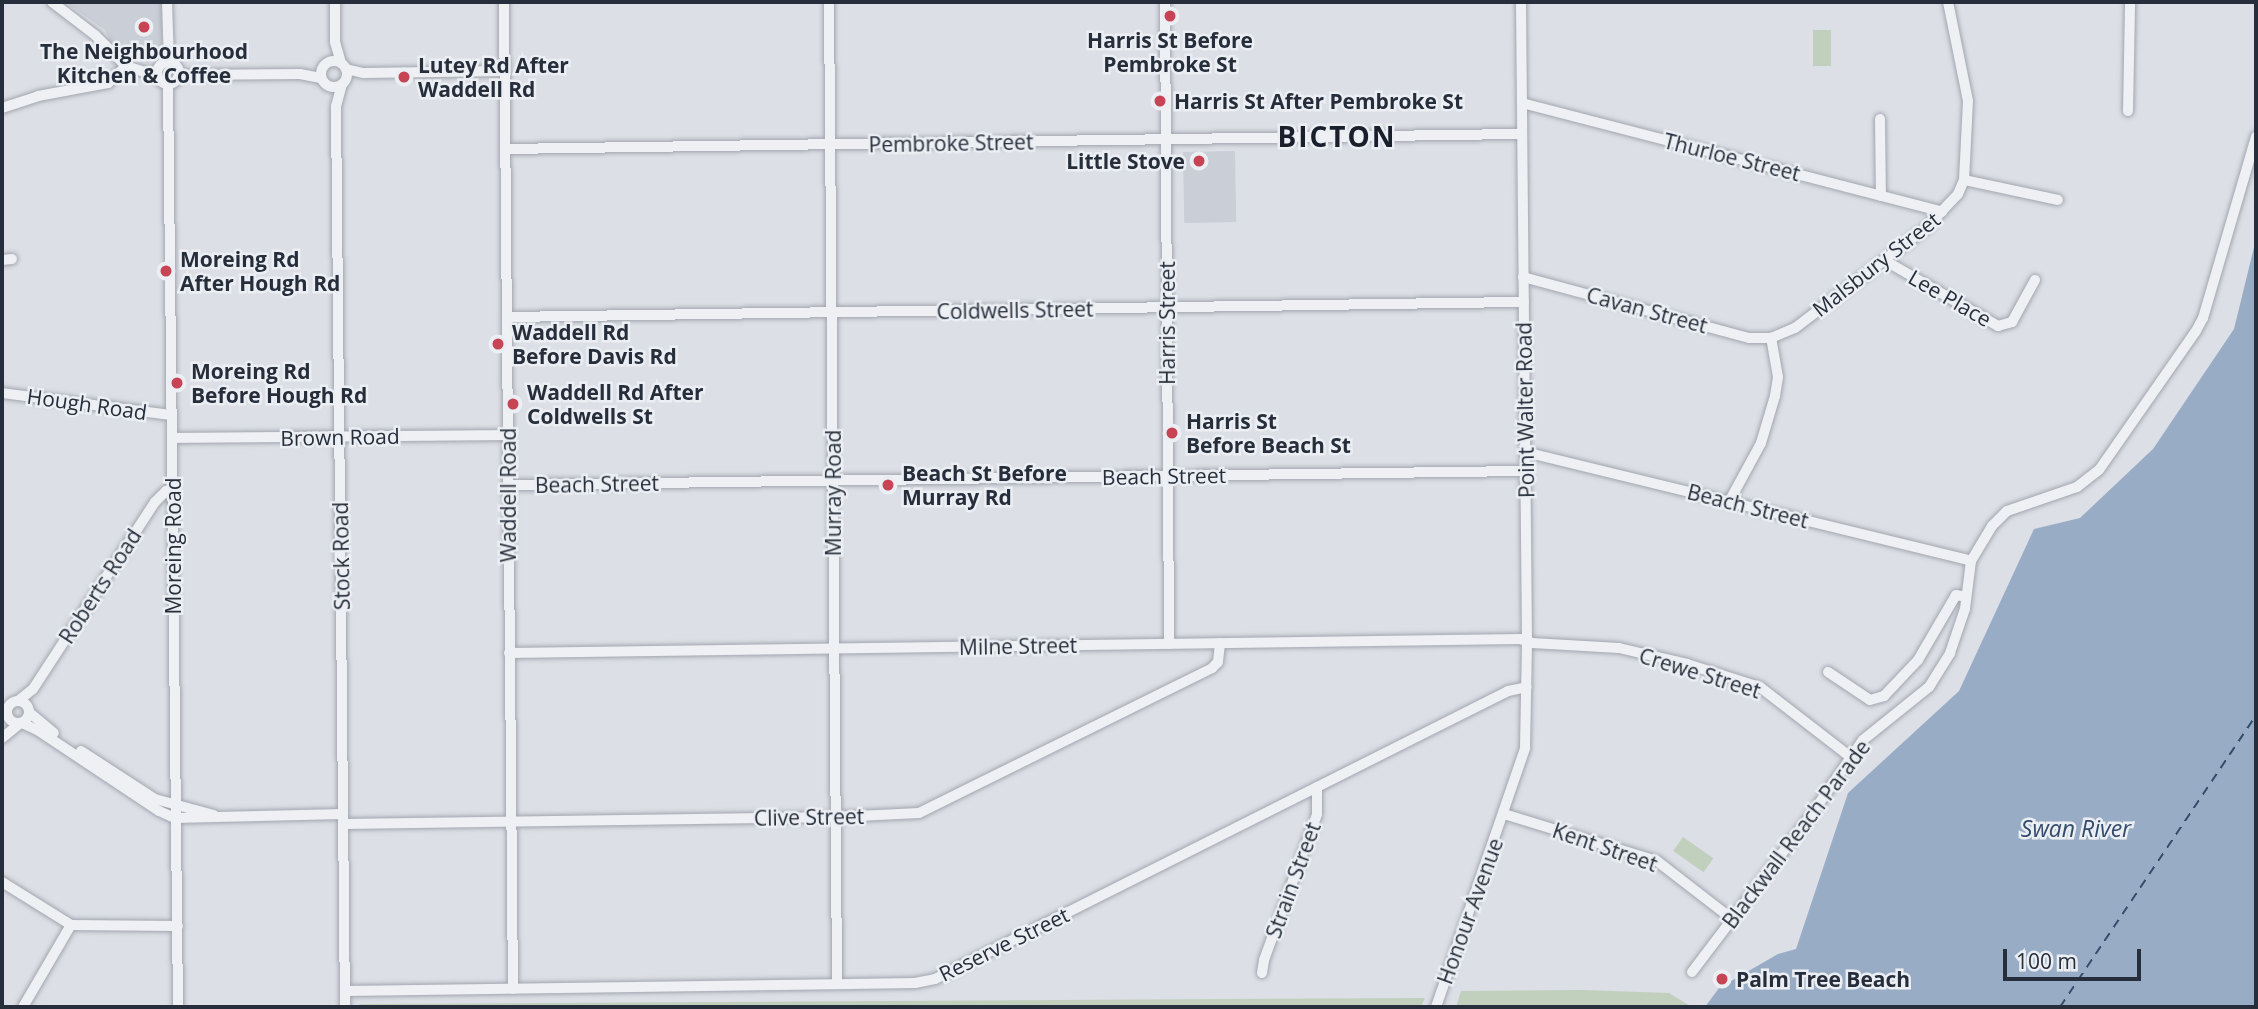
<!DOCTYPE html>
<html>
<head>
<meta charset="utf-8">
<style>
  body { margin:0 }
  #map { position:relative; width:2258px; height:1009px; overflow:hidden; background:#dcdfe5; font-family:"Open Sans",sans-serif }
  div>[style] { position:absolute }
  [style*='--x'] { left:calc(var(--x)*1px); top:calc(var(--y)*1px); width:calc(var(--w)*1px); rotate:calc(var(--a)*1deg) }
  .built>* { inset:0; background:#caced7; transform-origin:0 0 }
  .green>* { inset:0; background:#c1cfbd; transform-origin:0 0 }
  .water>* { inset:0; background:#98adc5 }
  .ferry>* { height:2px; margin-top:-1px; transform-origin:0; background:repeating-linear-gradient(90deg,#334c6d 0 9px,transparent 0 16px) }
  .roads { filter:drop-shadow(0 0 2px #a2a6af) drop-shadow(0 0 2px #a2a6af) }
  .minor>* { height:10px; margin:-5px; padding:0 5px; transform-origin:5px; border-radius:5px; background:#eef0f4 }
  .minor>.ring { margin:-5px; padding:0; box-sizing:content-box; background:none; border:10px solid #eef0f4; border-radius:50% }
  .dots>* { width:19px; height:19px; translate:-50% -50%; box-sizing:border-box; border:4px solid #ebeef3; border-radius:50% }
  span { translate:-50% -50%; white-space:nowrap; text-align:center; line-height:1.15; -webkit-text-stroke:5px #ebeef3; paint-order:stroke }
  .poi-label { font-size:21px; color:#262e3b; font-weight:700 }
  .left { translate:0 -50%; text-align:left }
  .right { translate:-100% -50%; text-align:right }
  .street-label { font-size:21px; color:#262e3b }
  .water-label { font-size:23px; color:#334c6d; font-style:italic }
  .district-label { font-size:28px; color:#191f2b; font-weight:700; letter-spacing:2px }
  .frame { position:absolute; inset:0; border:4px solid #262e3b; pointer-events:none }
  .scale { position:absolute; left:2003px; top:949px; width:138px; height:32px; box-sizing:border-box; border:4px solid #262e3b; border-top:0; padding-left:9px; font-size:21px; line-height:24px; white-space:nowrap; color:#262e3b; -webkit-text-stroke:5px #ebeef3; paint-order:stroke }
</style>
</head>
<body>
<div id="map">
  <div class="built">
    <div style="clip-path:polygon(65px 2px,163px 2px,161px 54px,148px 63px,123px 57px,112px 45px,105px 30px)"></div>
    <div style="left:1235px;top:151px;width:71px;height:52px;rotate:89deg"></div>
  </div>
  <div class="green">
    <div style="left:1813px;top:30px;width:18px;height:36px"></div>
    <div style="left:1683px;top:837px;width:37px;height:17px;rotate:35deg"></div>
    <div style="clip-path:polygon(1583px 990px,1669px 993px,1692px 1007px,1456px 1007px,1461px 991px)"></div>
    <div style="clip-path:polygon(1425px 998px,1421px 1007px,359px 1007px,359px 1004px)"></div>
  </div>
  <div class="water">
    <div style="clip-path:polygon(2256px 239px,2256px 1007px,1705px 1007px,1719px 988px,1778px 954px,1796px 949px,1848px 793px,1959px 691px,2034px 529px,2080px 518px,2153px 449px,2234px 329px)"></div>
  </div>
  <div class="ferry">
    <div style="--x:2060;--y:1007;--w:352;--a:-56.1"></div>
  </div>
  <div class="roads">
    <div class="minor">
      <div style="--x:52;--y:2;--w:54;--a:37.5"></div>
      <div style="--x:95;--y:35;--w:44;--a:45"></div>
      <div style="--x:126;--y:66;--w:19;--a:18"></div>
      <div style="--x:144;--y:72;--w:13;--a:0"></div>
      <div style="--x:167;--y:2;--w:60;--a:88.1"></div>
      <div style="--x:335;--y:2;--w:40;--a:90"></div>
      <div style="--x:335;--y:42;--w:22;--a:74"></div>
      <div style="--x:504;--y:2;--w:987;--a:89.48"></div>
      <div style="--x:829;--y:2;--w:982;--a:89.53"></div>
      <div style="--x:1165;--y:2;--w:642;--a:89.64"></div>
      <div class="ring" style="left:321px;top:61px;width:16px;height:16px"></div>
      <div class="ring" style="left:157px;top:62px;width:12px;height:12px"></div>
      <div style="--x:346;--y:69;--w:18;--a:13"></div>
      <div style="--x:364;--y:73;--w:141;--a:-0.8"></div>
      <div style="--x:179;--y:75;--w:121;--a:-0.5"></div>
      <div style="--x:300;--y:74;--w:21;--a:11"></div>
      <div style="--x:168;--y:84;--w:923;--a:89.38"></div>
      <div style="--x:342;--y:84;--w:23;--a:105"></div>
      <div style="--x:336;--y:106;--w:901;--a:89.43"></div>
      <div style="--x:1522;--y:103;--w:434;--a:14.5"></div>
      <div style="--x:2;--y:108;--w:38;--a:-18"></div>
      <div style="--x:38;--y:96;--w:71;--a:-10.5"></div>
      <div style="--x:108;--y:83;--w:25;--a:-43"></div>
      <div style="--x:2128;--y:111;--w:109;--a:-88.9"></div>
      <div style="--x:1880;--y:119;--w:77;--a:89.3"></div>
      <div style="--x:505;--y:149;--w:1017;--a:-0.85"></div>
      <div style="--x:1964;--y:180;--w:96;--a:12"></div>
      <div style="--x:2;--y:260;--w:10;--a:-6"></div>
      <div style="--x:1884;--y:260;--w:132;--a:30.1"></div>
      <div style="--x:1998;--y:326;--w:15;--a:-16"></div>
      <div style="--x:2012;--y:322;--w:48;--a:-61.3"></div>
      <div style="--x:1523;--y:277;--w:234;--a:15.1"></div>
      <div style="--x:1749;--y:338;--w:22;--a:0"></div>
      <div style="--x:1771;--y:338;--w:26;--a:-23"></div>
      <div style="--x:1795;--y:328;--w:163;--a:-37.3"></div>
      <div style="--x:1925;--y:229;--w:48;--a:-46.7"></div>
      <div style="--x:1958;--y:194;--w:15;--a:-67"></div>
      <div style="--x:1964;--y:180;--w:79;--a:-87.1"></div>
      <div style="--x:1968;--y:101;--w:101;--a:-101.4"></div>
      <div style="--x:507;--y:317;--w:1017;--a:-0.85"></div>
      <div style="--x:2;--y:393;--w:171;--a:7.4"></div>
      <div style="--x:173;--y:438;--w:335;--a:-0.5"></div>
      <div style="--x:1525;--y:452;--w:459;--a:13.7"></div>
      <div style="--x:508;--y:485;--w:1017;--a:-0.79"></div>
      <div style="--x:1729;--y:502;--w:67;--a:-61.5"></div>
      <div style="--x:1761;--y:443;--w:49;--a:-73.4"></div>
      <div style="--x:1775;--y:396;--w:19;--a:-81"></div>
      <div style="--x:1778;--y:377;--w:40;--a:-100"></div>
      <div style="--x:509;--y:653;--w:1011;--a:-0.79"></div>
      <div style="--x:1520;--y:639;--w:13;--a:18"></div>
      <div style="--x:1532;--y:643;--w:87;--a:3.3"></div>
      <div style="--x:1619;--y:648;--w:70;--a:13.2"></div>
      <div style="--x:1687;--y:664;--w:77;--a:17.5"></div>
      <div style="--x:1760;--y:687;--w:116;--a:37.7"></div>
      <div style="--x:1828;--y:672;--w:50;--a:33.7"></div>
      <div style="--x:1870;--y:700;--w:15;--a:-16"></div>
      <div style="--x:1884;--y:696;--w:50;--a:-46.6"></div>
      <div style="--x:1918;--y:660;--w:75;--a:-59.7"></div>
      <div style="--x:1956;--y:595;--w:10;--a:11"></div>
      <div class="ring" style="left:7px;top:701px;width:12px;height:12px"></div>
      <div style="--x:18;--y:701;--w:19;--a:-39"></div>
      <div style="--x:33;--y:689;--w:223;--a:-56.9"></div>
      <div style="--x:155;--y:502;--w:16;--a:-45"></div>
      <div style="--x:166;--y:491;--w:7;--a:-8"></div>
      <div style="--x:30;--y:713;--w:31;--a:40"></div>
      <div style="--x:22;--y:723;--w:19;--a:25"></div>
      <div style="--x:39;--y:731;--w:144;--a:33.7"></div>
      <div style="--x:159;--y:811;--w:17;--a:24"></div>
      <div style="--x:175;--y:818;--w:168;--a:-1.4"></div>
      <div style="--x:2;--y:738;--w:22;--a:-39"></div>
      <div style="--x:81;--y:751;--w:88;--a:33"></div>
      <div style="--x:155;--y:799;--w:61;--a:15.2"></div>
      <div style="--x:1504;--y:814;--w:160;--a:17.1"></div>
      <div style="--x:1657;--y:861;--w:95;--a:37.7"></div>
      <div style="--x:343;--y:824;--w:493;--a:-0.8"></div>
      <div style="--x:836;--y:817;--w:83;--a:-2.8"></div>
      <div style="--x:919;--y:813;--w:327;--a:-26.3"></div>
      <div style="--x:1212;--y:668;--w:8;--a:-45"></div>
      <div style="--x:1218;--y:662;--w:19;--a:-84"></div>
      <div style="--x:2;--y:882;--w:81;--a:31.9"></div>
      <div style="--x:71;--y:925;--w:107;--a:0.5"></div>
      <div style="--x:1692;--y:972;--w:197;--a:-52.8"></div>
      <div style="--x:1811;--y:815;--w:91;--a:-55.3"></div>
      <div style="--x:1863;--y:740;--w:85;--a:-38.8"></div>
      <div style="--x:1929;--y:687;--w:40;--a:-58"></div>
      <div style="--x:1950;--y:653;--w:46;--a:-71.2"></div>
      <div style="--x:1965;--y:609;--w:48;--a:-82.9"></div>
      <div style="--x:1971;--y:561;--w:41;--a:-59"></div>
      <div style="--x:1992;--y:526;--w:21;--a:-45"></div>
      <div style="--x:2007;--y:511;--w:74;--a:-18.9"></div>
      <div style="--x:2077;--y:487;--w:28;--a:-38"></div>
      <div style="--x:2099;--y:470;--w:169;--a:-55.1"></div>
      <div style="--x:2196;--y:331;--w:15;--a:-62"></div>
      <div style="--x:2203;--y:318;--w:189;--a:-73.7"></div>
      <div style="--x:1262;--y:973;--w:13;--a:-81"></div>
      <div style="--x:1264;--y:960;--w:155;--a:-70"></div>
      <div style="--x:1317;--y:814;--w:27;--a:-90"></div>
      <div style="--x:345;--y:991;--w:570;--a:-0.8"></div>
      <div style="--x:915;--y:983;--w:20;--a:-11"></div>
      <div style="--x:935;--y:979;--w:641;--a:-26.68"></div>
      <div style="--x:1508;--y:691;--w:19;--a:-12"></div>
      <div style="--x:23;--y:1007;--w:95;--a:-59.7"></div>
      <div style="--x:1436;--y:1007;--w:274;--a:-71"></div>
      <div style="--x:1525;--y:748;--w:107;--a:-88.9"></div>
      <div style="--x:1527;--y:641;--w:639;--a:-90.54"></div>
    </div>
  </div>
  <div class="dots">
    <div style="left:1170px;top:16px;background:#c74455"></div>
    <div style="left:144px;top:27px;background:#c74455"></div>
    <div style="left:404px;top:77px;background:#c74455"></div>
    <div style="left:1160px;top:101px;background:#c74455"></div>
    <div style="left:1199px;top:161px;background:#c74455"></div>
    <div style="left:166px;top:271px;background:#c74455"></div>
    <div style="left:498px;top:344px;background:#c74455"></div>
    <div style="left:177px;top:383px;background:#c74455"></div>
    <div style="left:513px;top:404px;background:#c74455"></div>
    <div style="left:1172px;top:433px;background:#c74455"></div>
    <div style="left:888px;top:485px;background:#c74455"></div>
    <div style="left:1722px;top:979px;background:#c74455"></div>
  </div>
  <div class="poi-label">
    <span style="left:1170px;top:52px">Harris St Before<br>Pembroke St</span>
    <span style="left:144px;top:63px">The Neighbourhood<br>Kitchen &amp; Coffee</span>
    <span class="left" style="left:418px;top:77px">Lutey Rd After<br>Waddell Rd</span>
    <span class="left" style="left:1174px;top:101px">Harris St After Pembroke St</span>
    <span class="right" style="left:1185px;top:161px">Little Stove</span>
    <span class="left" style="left:180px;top:271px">Moreing Rd<br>After Hough Rd</span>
    <span class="left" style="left:512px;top:344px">Waddell Rd<br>Before Davis Rd</span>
    <span class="left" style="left:191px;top:383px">Moreing Rd<br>Before Hough Rd</span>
    <span class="left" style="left:527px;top:404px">Waddell Rd After<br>Coldwells St</span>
    <span class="left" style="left:1186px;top:433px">Harris St<br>Before Beach St</span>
    <span class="left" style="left:902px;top:485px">Beach St Before<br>Murray Rd</span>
    <span class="left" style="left:1736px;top:979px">Palm Tree Beach</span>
  </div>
  <div class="street-label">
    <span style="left:951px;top:143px;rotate:-1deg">Pembroke Street</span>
    <span style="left:1732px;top:157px;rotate:14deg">Thurloe Street</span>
    <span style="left:1876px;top:264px;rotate:-38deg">Malsbury Street</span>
    <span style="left:1950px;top:298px;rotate:30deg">Lee Place</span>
    <span style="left:1015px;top:310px;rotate:-1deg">Coldwells Street</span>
    <span style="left:1647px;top:310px;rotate:15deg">Cavan Street</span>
    <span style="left:1167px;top:323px;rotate:-90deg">Harris Street</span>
    <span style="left:87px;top:404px;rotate:8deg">Hough Road</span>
    <span style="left:1525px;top:410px;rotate:-91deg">Point Walter Road</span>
    <span style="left:340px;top:437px;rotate:-1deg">Brown Road</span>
    <span style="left:1164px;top:476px;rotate:-1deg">Beach Street</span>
    <span style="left:597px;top:484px;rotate:-1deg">Beach Street</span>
    <span style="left:833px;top:493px;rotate:-90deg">Murray Road</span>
    <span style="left:508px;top:495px;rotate:-90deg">Waddell Road</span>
    <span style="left:1748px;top:506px;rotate:14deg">Beach Street</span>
    <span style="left:173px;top:546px;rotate:-90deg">Moreing Road</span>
    <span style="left:341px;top:556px;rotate:-91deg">Stock Road</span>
    <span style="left:100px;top:586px;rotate:-57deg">Roberts Road</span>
    <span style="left:1018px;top:646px;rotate:-1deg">Milne Street</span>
    <span style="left:1700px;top:673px;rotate:17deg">Crewe Street</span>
    <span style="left:809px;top:817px;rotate:-1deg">Clive Street</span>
    <span style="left:1796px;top:834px;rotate:-53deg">Blackwall Reach Parade</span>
    <span style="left:1605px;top:847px;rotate:19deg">Kent Street</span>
    <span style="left:1293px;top:880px;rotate:-70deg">Strain Street</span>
    <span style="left:1470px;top:911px;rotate:-70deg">Honour Avenue</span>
    <span style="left:1004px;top:944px;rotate:-26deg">Reserve Street</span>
  </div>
  <div class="water-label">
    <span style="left:2076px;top:828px">Swan River</span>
  </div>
  <div class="district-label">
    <span style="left:1337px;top:136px">BICTON</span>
  </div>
  <div class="frame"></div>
  <div class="scale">100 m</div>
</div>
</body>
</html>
